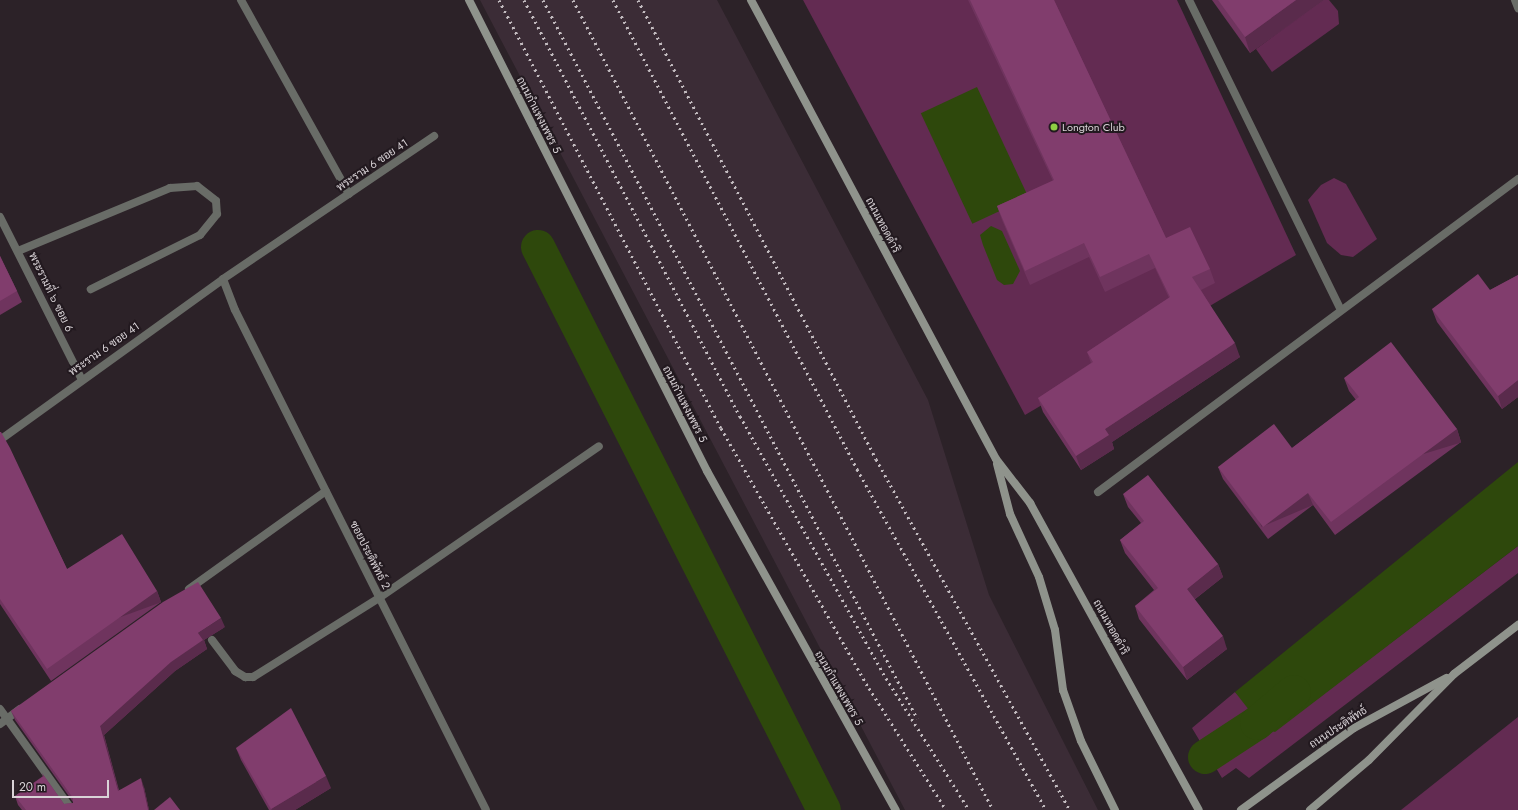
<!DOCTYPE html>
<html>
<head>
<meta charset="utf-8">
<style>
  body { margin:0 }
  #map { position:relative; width:1518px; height:810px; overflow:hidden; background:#2c2228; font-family:Jost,Sarabun,sans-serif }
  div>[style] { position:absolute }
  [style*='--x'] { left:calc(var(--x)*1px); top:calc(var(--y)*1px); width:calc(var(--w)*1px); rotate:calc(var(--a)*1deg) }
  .built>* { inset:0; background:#3b2c36 }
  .green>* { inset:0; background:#632b52 }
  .water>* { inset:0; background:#2e480c; transform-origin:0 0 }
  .canal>* { height:34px; margin:-17px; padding:0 17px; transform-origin:17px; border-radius:17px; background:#2e480c }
  .lane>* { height:8px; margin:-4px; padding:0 4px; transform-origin:4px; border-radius:4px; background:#696c67 }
  .street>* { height:8px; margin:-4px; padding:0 4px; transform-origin:4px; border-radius:4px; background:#696c67 }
  .secondary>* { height:8px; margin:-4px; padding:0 4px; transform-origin:4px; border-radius:4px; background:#8f938c }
  .rail>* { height:3px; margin-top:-1.5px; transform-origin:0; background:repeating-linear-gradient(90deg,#c3bcc0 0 2px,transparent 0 6px) }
  .wall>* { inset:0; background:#6f345e }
  .shaded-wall>* { inset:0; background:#5a2b4c; transform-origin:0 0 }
  .building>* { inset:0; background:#813d6d }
  .dots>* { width:11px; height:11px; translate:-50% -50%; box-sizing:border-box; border:2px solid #22191f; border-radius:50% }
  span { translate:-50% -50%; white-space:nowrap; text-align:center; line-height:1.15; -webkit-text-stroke:4px #22191f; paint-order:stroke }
  .street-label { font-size:11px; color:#d9d3d7 }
  .poi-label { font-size:11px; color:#d9d3d7 }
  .left { translate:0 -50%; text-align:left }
  .scale { position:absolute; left:12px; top:780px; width:97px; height:18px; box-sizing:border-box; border:2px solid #d9d3d7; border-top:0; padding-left:5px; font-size:12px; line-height:14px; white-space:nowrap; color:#d9d3d7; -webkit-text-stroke:3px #22191f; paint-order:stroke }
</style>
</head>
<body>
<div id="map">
  <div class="built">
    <div style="clip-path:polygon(480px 0,717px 0,928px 400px,989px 595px,1098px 810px,905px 810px)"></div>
  </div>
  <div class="green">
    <div style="clip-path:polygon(803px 0,1177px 0,1296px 255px,1025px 415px)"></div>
    <div style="clip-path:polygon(1323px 0,1329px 0,1338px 11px,1339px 24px,1272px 72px,1256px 49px)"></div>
    <div style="clip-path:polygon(1334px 178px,1346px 184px,1377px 239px,1353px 257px,1341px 255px,1327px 243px,1308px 200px,1321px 185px)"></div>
    <div style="clip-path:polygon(1518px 546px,1518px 573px,1249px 778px,1236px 768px,1222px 778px,1192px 728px,1235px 692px,1275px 731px)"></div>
    <div style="clip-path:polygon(1518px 717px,1518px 810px,1401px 810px)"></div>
  </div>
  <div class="water">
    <div style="left:977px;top:87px;width:122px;height:62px;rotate:65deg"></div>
    <div style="clip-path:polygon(991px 226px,1002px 231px,1020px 271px,1013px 284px,1004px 285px,997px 280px,983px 245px,980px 235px)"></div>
    <div style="clip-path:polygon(1518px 462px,1518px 546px,1275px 732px,1263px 728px,1235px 692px)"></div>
  </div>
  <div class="canal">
    <div style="--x:538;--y:247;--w:631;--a:63.07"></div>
    <div style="--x:1205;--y:757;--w:62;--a:-33.2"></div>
    <div style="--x:1257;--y:723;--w:48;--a:-40"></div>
  </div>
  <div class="lane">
    <div style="--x:1189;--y:0;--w:345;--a:63.9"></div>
    <div style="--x:1515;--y:0;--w:9;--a:69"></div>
    <div style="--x:18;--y:251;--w:165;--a:-22.5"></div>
    <div style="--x:170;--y:188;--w:27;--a:-4"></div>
    <div style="--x:197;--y:186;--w:24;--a:38"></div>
    <div style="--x:216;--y:201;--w:13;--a:86"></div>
    <div style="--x:217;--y:214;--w:27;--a:129"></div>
    <div style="--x:200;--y:235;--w:122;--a:153.6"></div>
    <div style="--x:1098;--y:492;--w:524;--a:-36.69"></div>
  </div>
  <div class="street">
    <div style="--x:241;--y:0;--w:222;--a:60.9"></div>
    <div style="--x:0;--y:217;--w:180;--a:63.3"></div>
    <div style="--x:223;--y:279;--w:33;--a:69"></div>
    <div style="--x:235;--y:310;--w:559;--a:63.34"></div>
    <div style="--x:0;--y:440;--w:275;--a:-35.8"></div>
    <div style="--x:223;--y:279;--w:255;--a:-34.1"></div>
    <div style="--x:189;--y:589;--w:168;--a:-35.6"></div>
    <div style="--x:212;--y:640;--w:39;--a:53"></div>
    <div style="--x:235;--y:671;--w:12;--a:31"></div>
    <div style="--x:245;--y:677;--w:8;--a:0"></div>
    <div style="--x:253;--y:677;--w:149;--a:-32.1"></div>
    <div style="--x:379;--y:598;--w:267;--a:-34.6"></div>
    <div style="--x:0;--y:709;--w:124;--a:54.5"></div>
    <div style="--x:0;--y:724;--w:25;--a:-37"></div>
  </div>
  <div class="secondary">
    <div style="--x:469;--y:0;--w:528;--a:63.19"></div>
    <div style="--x:707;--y:471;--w:388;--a:60.9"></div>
    <div style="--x:751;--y:0;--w:520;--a:61.91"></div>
    <div style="--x:996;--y:459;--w:56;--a:52.3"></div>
    <div style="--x:1030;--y:503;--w:350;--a:61.2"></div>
    <div style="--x:997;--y:464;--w:52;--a:75.4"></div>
    <div style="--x:1010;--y:514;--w:69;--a:65.3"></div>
    <div style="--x:1039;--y:577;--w:55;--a:73.2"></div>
    <div style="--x:1055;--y:630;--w:61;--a:82.4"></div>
    <div style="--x:1063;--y:690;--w:54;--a:70.6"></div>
    <div style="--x:1081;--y:741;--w:77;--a:63.8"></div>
    <div style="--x:1241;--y:810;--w:140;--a:-36"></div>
    <div style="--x:1354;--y:728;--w:105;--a:-28.5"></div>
    <div style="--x:1310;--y:810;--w:77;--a:-40.3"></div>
    <div style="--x:1369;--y:760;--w:121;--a:-45.3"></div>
    <div style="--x:1454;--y:674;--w:81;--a:-37.4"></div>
  </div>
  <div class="rail">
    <div style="--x:499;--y:0;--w:482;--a:62.6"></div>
    <div style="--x:721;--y:428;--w:299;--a:60.4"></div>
    <div style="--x:869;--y:688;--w:144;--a:57.7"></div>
    <div style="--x:524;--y:0;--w:469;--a:62.6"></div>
    <div style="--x:740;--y:416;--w:300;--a:60.9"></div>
    <div style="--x:886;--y:678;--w:156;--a:57.8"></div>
    <div style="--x:543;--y:0;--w:810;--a:62.49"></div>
    <div style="--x:573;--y:0;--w:912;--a:62.59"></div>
    <div style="--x:613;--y:0;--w:529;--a:62.51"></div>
    <div style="--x:857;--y:469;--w:390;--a:61"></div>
    <div style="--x:638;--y:0;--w:517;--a:62.59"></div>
    <div style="--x:876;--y:459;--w:401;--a:61.1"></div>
  </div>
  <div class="wall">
    <div style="clip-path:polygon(968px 0,1054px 0,1166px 238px,1210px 269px,1215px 283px,1201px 290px,1240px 357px,1112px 442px,1114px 449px,1081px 470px,1043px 412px,1038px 398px,1091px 363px,1087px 352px,1169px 298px,1155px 268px,1105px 292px,1089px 257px,1030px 285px,1002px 220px,997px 206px,1053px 181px)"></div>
    <div style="clip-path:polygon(1212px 0,1324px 0,1250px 53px)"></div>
    <div style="clip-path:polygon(0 256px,17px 291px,22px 302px,0 315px)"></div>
    <div style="clip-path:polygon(1518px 275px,1518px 397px,1502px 409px,1437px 322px,1432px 309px,1490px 290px)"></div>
    <div style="clip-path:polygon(1344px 378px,1457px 429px,1461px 442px,1335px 535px,1313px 505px,1268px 539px,1223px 479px,1218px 467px,1292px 448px,1356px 400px,1349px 391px)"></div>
    <div style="clip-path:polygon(0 432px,67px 569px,157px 591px,161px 602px,51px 681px,0 604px)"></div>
    <div style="clip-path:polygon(1123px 494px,1218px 564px,1223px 577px,1194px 600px,1227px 649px,1187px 680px,1139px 619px,1135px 606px,1154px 590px,1125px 553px,1120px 540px,1141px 523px,1128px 507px)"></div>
    <div style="clip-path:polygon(225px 627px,204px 640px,207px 649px,175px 671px,104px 735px,119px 790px,144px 787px,149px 810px,22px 810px,18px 805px,15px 796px,43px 776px,42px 773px,64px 804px,73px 803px,73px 802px,15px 720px,11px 711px)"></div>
    <div style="clip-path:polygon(236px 748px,331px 788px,295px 810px,269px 810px,241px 760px)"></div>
  </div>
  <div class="shaded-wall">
    <div style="clip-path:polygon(1296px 0,1324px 0,1250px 53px,1245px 37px)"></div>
    <div style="clip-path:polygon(1235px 343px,1240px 357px,1112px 442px,1114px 449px,1081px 470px,1076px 456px,1105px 429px)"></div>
    <div style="clip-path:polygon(1518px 380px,1518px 397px,1502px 409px,1498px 396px)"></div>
    <div style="left:1457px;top:429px;width:14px;height:157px;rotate:73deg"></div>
    <div style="left:1308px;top:493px;width:13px;height:56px;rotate:67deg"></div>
    <div style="clip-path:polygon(1218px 564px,1223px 577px,1191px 602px,1187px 589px)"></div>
    <div style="left:157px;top:591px;width:12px;height:135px;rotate:70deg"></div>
    <div style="clip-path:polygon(221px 618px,225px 627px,204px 640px,207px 649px,175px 671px,104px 735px,121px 800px,118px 791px,100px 726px,198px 633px)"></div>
    <div style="clip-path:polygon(1223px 636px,1227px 649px,1187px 680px,1183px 667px)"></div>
    <div style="clip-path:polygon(326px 776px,331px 788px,295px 810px,272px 810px,271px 809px)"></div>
    <div style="clip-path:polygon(141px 778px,144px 787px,149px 810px,148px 810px)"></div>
  </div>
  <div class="building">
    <div style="clip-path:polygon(970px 0,1054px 0,1166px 238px,1190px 227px,1210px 269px,1192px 277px,1235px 343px,1105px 429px,1109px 435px,1076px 456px,1038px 398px,1093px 362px,1087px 352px,1170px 297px,1149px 254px,1100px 277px,1084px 243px,1025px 271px,997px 206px,1054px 180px)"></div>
    <div style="clip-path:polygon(1218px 0,1296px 0,1245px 37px)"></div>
    <div style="clip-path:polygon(0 256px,17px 291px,0 301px)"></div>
    <div style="clip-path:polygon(1478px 274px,1490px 290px,1518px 275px,1518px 380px,1498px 396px,1432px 309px)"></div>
    <div style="clip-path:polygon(1391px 342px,1457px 429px,1331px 522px,1308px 493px,1263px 527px,1218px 467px,1274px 424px,1292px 448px,1359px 397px,1344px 378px)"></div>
    <div style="clip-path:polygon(0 432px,1px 432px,10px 448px,67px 569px,122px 534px,157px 591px,47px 669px,0 599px)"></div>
    <div style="clip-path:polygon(1148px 475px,1218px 564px,1187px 589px,1223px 636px,1183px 667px,1135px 606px,1158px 588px,1120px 540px,1144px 521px,1123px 494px)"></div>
    <div style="clip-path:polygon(198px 582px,221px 618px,198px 633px,203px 640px,171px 662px,100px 726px,118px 791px,141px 778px,148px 810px,26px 810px,15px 796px,44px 776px,42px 773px,64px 804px,73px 803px,73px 798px,11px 711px,163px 602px)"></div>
    <div style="clip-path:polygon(291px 708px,326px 776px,271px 809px,236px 748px)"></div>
    <div style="clip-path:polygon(170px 797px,180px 810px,154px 810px)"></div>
  </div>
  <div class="dots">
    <div style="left:1054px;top:127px;background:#8ece43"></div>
  </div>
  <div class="street-label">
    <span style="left:539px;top:115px;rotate:63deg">ถนนกำแพงเพชร 5</span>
    <span style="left:372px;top:165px;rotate:-34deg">พระราม 6 ซอย 41</span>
    <span style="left:883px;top:225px;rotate:62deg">ถนนเทอดดำริ</span>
    <span style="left:51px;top:292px;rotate:64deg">พระรามที่ ๖ ซอย 6</span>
    <span style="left:104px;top:349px;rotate:-35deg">พระราม 6 ซอย 41</span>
    <span style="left:685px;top:404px;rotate:63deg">ถนนกำแพงเพชร 5</span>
    <span style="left:370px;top:555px;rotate:63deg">ซอยประดิพัทธ์ 2</span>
    <span style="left:1111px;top:627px;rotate:61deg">ถนนเทอดดำริ</span>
    <span style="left:839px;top:688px;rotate:60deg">ถนนกำแพงเพชร 5</span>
    <span style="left:1338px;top:727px;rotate:-33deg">ถนนประดิพัทธ์</span>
  </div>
  <div class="poi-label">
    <span class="left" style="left:1062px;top:127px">Longton Club</span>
  </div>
  <div class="scale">20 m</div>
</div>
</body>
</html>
